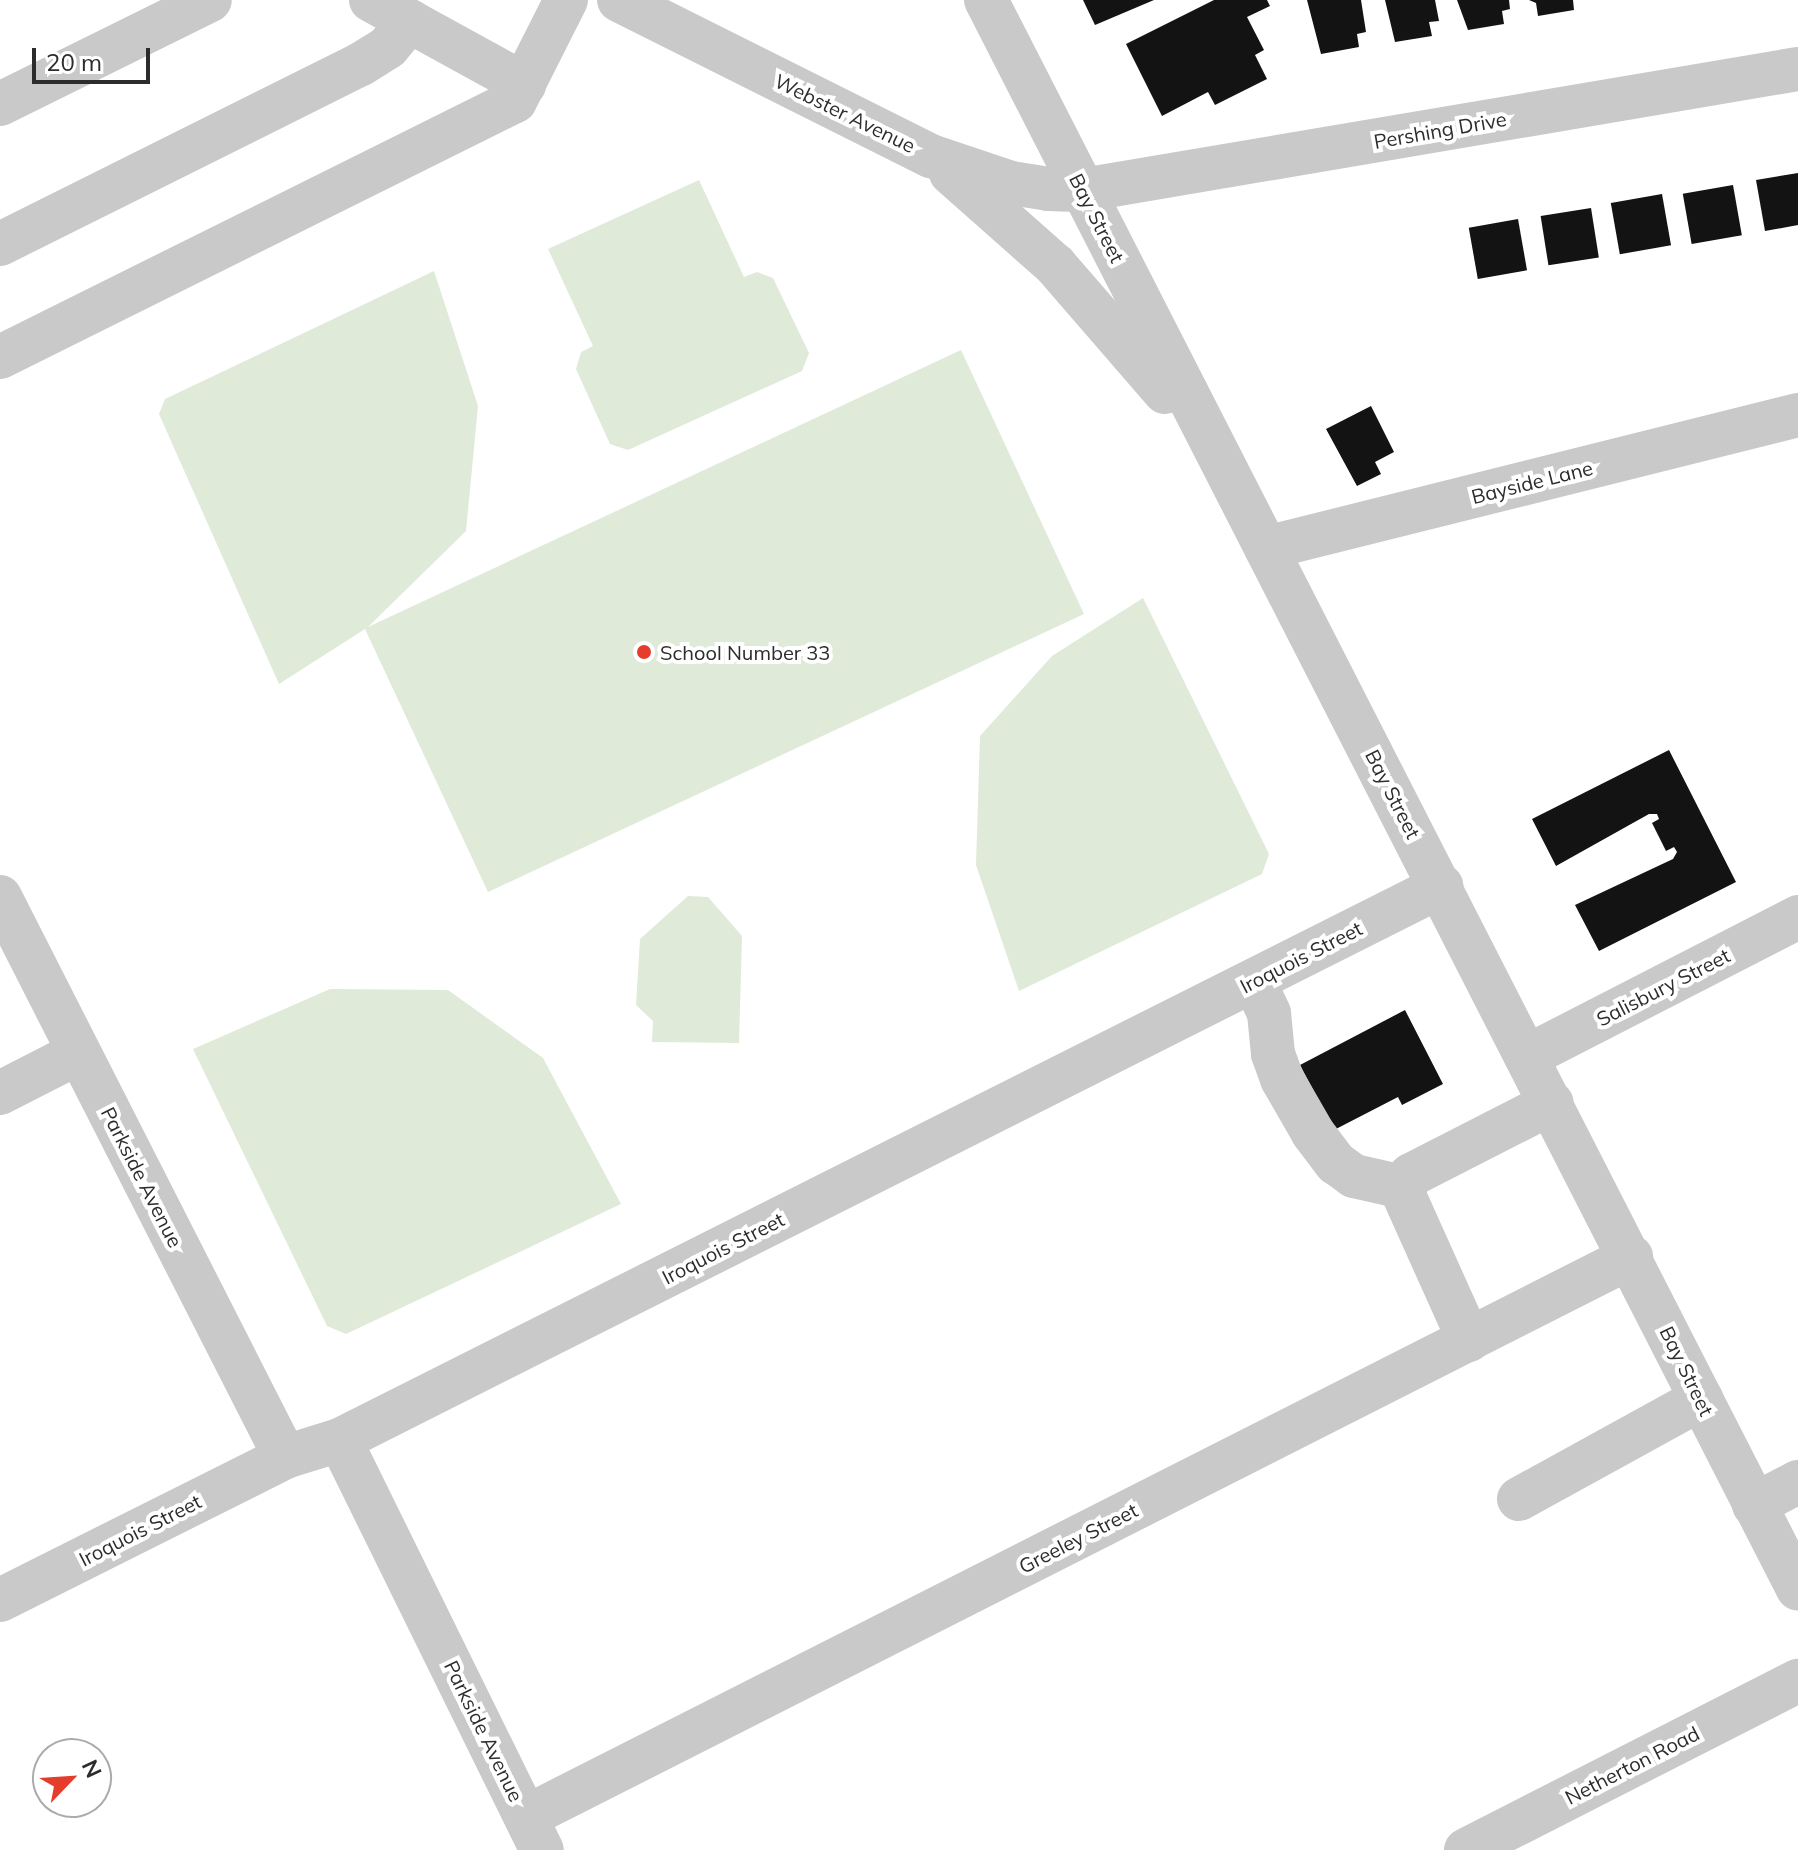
<!DOCTYPE html>
<html>
<head>
<meta charset="utf-8">
<style>
  body { margin:0 }
  #map { position:relative; width:1798px; height:1850px; overflow:hidden; background:#fff; font-family:Mulish,sans-serif }
  div>[style] { position:absolute }
  [style*='--x'] { left:calc(var(--x)*1px); top:calc(var(--y)*1px); width:calc(var(--w)*1px); rotate:calc(var(--a)*1deg) }
  .green>* { inset:0; background:#dfead9 }
  .building>* { inset:0; background:#131313; transform-origin:0 0 }
  .minor>* { height:44px; margin:-22px; padding:0 22px; transform-origin:22px; border-radius:22px; background:#c9c9c9 }
  .dots>* { width:22px; height:22px; translate:-50% -50%; box-sizing:border-box; border:4px solid #fff; border-radius:50% }
  span { translate:-50% -50%; white-space:nowrap; text-align:center; line-height:1.15; -webkit-text-stroke:8px #fff; paint-order:stroke }
  .street-label { font-size:20px; color:#2c2c2c }
  .poi-label { font-size:20px; color:#2c2c2c }
  .left { translate:0 -50%; text-align:left }
  .north { position:absolute; left:32px; top:1738px; width:80px; height:80px; box-sizing:border-box; background:#fff; border:2px solid #ababab; border-radius:50%; rotate:65deg; font-size:22px; font-weight:700; line-height:32px; text-align:center; color:#2c2c2c }
  .north::after { content:''; display:block; margin:auto; width:28px; height:36px; background:#e43d2c; clip-path:polygon(50% 0,100% 100%,50% 72%,0 100%) }
  .scale { position:absolute; left:32px; top:48px; width:118px; height:36px; box-sizing:border-box; border:4px solid #2c2c2c; border-top:0; padding-left:10px; font-size:24px; line-height:28px; white-space:nowrap; color:#2c2c2c; -webkit-text-stroke:6px #fff; paint-order:stroke }
</style>
</head>
<body>
<div id="map">
  <div class="green">
    <div style="clip-path:polygon(699px 180px,744px 277px,757px 272px,773px 278px,809px 353px,802px 371px,628px 450px,610px 444px,576px 369px,581px 352px,593px 346px,548px 249px)"></div>
    <div style="clip-path:polygon(434px 271px,478px 406px,466px 531px,368px 627px,961px 350px,1084px 614px,488px 892px,365px 629px,279px 684px,159px 414px,165px 399px)"></div>
    <div style="clip-path:polygon(1143px 598px,1269px 854px,1262px 874px,1019px 991px,976px 865px,980px 736px,1052px 656px)"></div>
    <div style="clip-path:polygon(688px 896px,708px 897px,742px 936px,739px 1043px,652px 1042px,653px 1021px,636px 1005px,640px 939px)"></div>
    <div style="clip-path:polygon(330px 989px,448px 990px,543px 1058px,621px 1204px,346px 1334px,327px 1326px,193px 1049px)"></div>
  </div>
  <div class="building">
    <div style="clip-path:polygon(1083px 0,1154px 0,1095px 25px)"></div>
    <div style="clip-path:polygon(1214px 0,1267px 0,1270px 6px,1247px 17px,1264px 50px,1255px 55px,1267px 79px,1215px 105px,1208px 92px,1162px 116px,1126px 44px)"></div>
    <div style="clip-path:polygon(1307px 0,1361px 0,1366px 32px,1357px 34px,1359px 47px,1321px 54px)"></div>
    <div style="clip-path:polygon(1385px 0,1435px 0,1439px 21px,1429px 22px,1432px 36px,1395px 42px)"></div>
    <div style="clip-path:polygon(1457px 0,1509px 0,1510px 9px,1502px 11px,1504px 24px,1468px 30px)"></div>
    <div style="clip-path:polygon(1529px 0,1573px 0,1574px 10px,1538px 16px,1536px 3px)"></div>
    <div style="clip-path:polygon(1798px 173px,1798px 225px,1765px 231px,1756px 180px)"></div>
    <div style="left:1733px;top:185px;width:51px;height:51px;rotate:80deg"></div>
    <div style="left:1662px;top:194px;width:52px;height:52px;rotate:80deg"></div>
    <div style="left:1591px;top:208px;width:50px;height:51px;rotate:81deg"></div>
    <div style="left:1518px;top:219px;width:52px;height:50px;rotate:80deg"></div>
    <div style="clip-path:polygon(1371px 406px,1394px 452px,1375px 462px,1381px 474px,1357px 486px,1326px 429px)"></div>
    <div style="clip-path:polygon(1669px 750px,1736px 882px,1599px 951px,1575px 905px,1673px 859px,1677px 852px,1674px 847px,1666px 851px,1652px 823px,1659px 819px,1657px 814px,1649px 814px,1556px 866px,1532px 819px)"></div>
    <div style="clip-path:polygon(1405px 1010px,1443px 1084px,1402px 1105px,1398px 1097px,1334px 1130px,1300px 1065px)"></div>
  </div>
  <div class="minor">
    <div style="--x:371;--y:0;--w:175;--a:28.8"></div>
    <div style="--x:619;--y:0;--w:349;--a:26.6"></div>
    <div style="--x:931;--y:156;--w:84;--a:18.6"></div>
    <div style="--x:1011;--y:183;--w:37;--a:9"></div>
    <div style="--x:1048;--y:189;--w:35;--a:2"></div>
    <div style="--x:1083;--y:190;--w:725;--a:-9.61"></div>
    <div style="--x:986;--y:0;--w:1784;--a:62.93"></div>
    <div style="--x:0;--y:104;--w:234;--a:-26.3"></div>
    <div style="--x:951;--y:173;--w:139;--a:41.5"></div>
    <div style="--x:1055;--y:265;--w:168;--a:49.1"></div>
    <div style="--x:0;--y:244;--w:403;--a:-26.5"></div>
    <div style="--x:361;--y:64;--w:32;--a:-32"></div>
    <div style="--x:388;--y:47;--w:34;--a:-50"></div>
    <div style="--x:0;--y:357;--w:575;--a:-26.43"></div>
    <div style="--x:515;--y:101;--w:113;--a:-63.2"></div>
    <div style="--x:1266;--y:548;--w:548;--a:-14.04"></div>
    <div style="--x:0;--y:897;--w:628;--a:63.03"></div>
    <div style="--x:1254;--y:981;--w:35;--a:65"></div>
    <div style="--x:1269;--y:1013;--w:41;--a:84.4"></div>
    <div style="--x:1273;--y:1054;--w:27;--a:70"></div>
    <div style="--x:1282;--y:1079;--w:62;--a:60.1"></div>
    <div style="--x:1313;--y:1133;--w:38;--a:53"></div>
    <div style="--x:1336;--y:1163;--w:22;--a:36"></div>
    <div style="--x:1354;--y:1176;--w:50;--a:12.7"></div>
    <div style="--x:1528;--y:1056;--w:304;--a:-27.2"></div>
    <div style="--x:0;--y:1093;--w:88;--a:-27.1"></div>
    <div style="--x:1469;--y:1340;--w:163;--a:-114.2"></div>
    <div style="--x:1402;--y:1191;--w:18;--a:-61"></div>
    <div style="--x:1411;--y:1175;--w:158;--a:-27.1"></div>
    <div style="--x:340;--y:1440;--w:457;--a:63.8"></div>
    <div style="--x:1519;--y:1499;--w:208;--a:-28.8"></div>
    <div style="--x:1754;--y:1505;--w:50;--a:-27.6"></div>
    <div style="--x:0;--y:1600;--w:319;--a:-26.6"></div>
    <div style="--x:285;--y:1457;--w:58;--a:-17.2"></div>
    <div style="--x:340;--y:1440;--w:1233;--a:-26.71"></div>
    <div style="--x:526;--y:1817;--w:1239;--a:-26.88"></div>
    <div style="--x:1466;--y:1850;--w:373;--a:-27"></div>
  </div>
  <div class="dots">
    <div style="left:644px;top:652px;background:#e43d2c"></div>
  </div>
  <div class="street-label">
    <span style="left:845px;top:113px;rotate:26deg">Webster Avenue</span>
    <span style="left:1440px;top:130px;rotate:-10deg">Pershing Drive</span>
    <span style="left:1097px;top:218px;rotate:63deg">Bay Street</span>
    <span style="left:1532px;top:482px;rotate:-14deg">Bayside Lane</span>
    <span style="left:1393px;top:794px;rotate:63deg">Bay Street</span>
    <span style="left:1301px;top:957px;rotate:-27deg">Iroquois Street</span>
    <span style="left:1663px;top:987px;rotate:-27deg">Salisbury Street</span>
    <span style="left:142px;top:1177px;rotate:63deg">Parkside Avenue</span>
    <span style="left:723px;top:1248px;rotate:-27deg">Iroquois Street</span>
    <span style="left:1687px;top:1371px;rotate:64deg">Bay Street</span>
    <span style="left:140px;top:1530px;rotate:-27deg">Iroquois Street</span>
    <span style="left:1078px;top:1538px;rotate:-27deg">Greeley Street</span>
    <span style="left:484px;top:1731px;rotate:64deg">Parkside Avenue</span>
    <span style="left:1632px;top:1765px;rotate:-27deg">Netherton Road</span>
  </div>
  <div class="poi-label">
    <span class="left" style="left:660px;top:652px">School Number 33</span>
  </div>
  <div class="north">N</div>
  <div class="scale">20 m</div>
</div>
</body>
</html>
